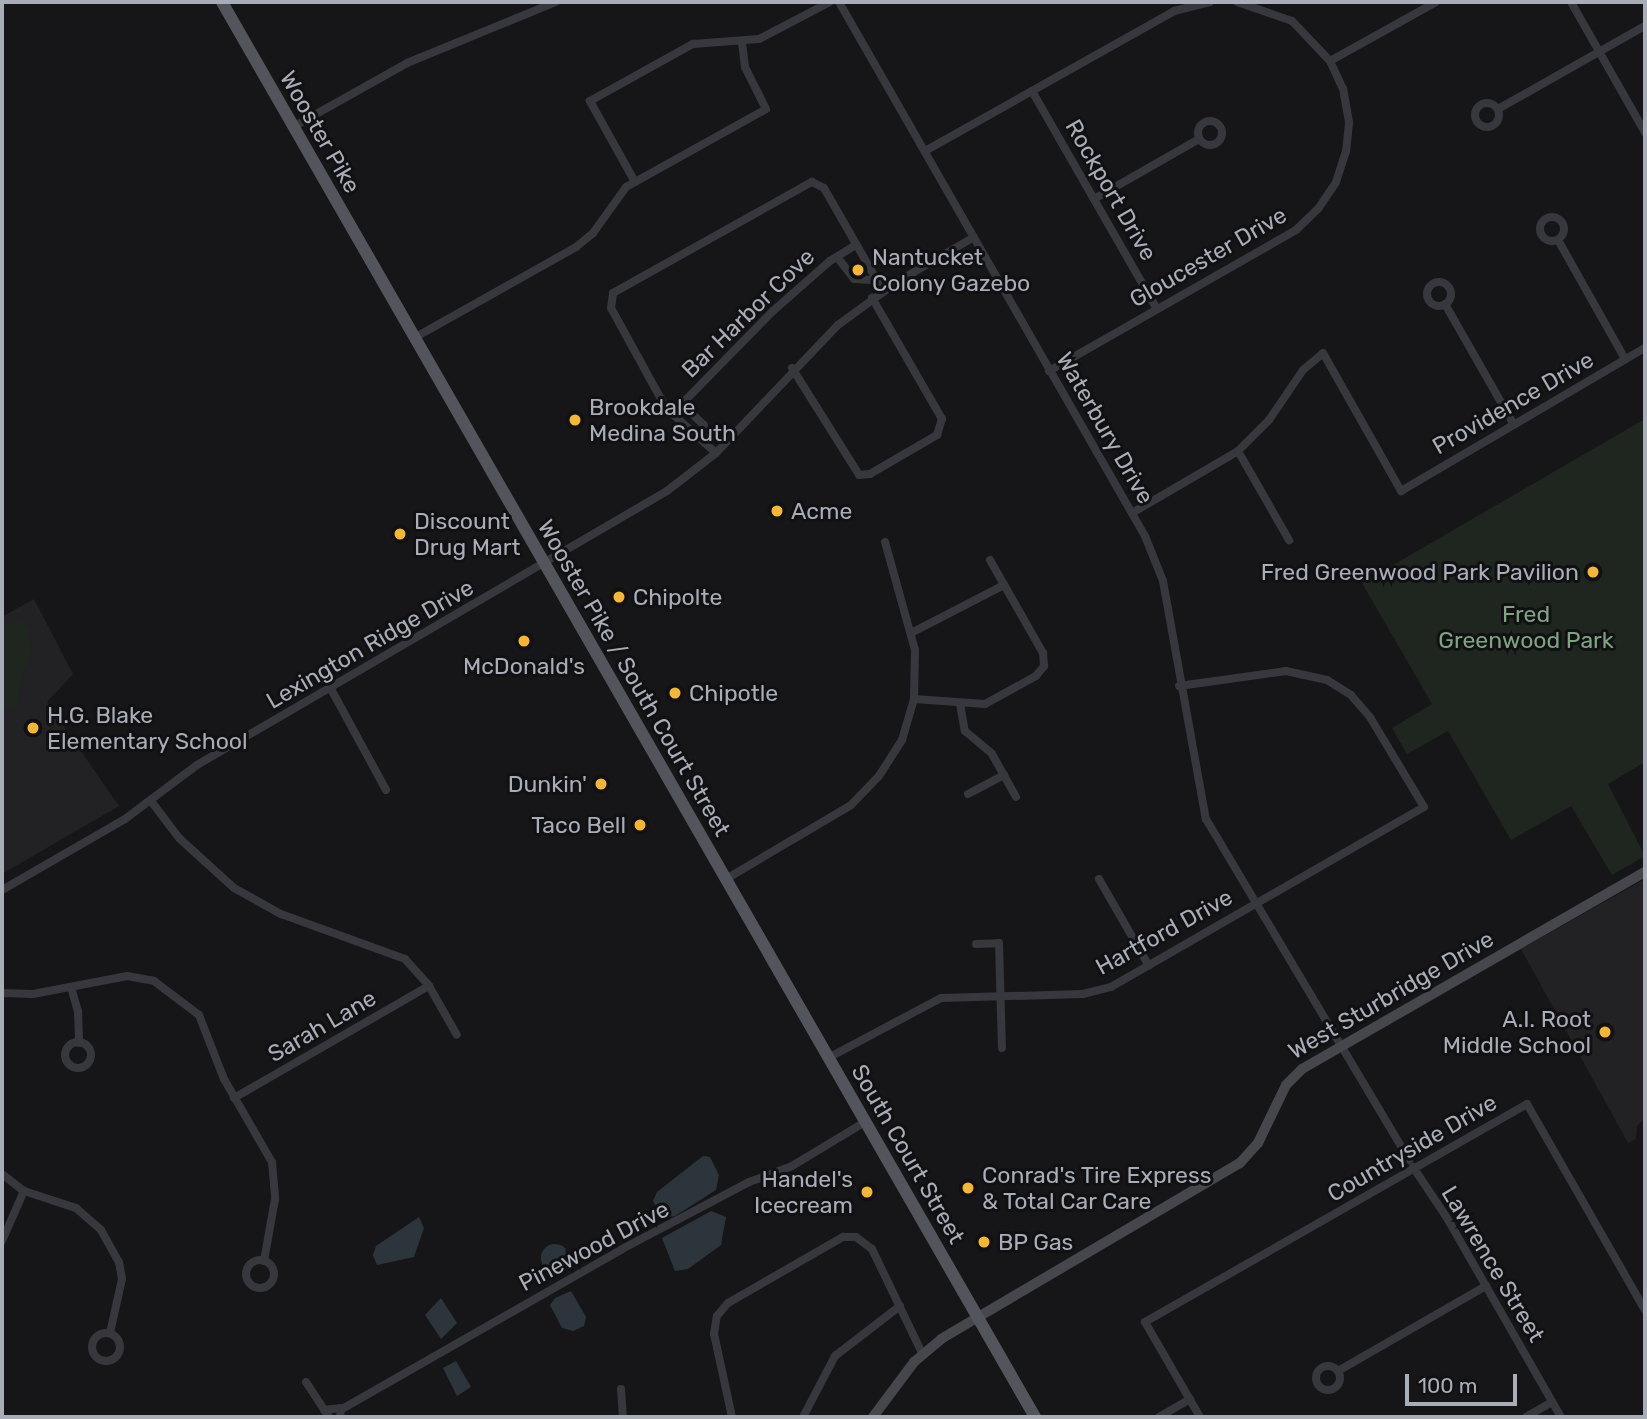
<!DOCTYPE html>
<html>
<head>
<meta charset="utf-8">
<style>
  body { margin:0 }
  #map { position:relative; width:1647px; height:1419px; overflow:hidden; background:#161618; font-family:Rubik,sans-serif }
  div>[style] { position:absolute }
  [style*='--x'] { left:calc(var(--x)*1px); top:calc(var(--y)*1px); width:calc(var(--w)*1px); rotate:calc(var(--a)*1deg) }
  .built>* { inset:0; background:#222225 }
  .green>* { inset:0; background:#1e261f }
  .water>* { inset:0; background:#2c353c }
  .round { border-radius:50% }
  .street>* { height:8px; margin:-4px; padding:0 4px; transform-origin:4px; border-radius:4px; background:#37383d }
  .street>.ring { margin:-4px; padding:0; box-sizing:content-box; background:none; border:8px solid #37383d; border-radius:50% }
  .secondary>* { height:10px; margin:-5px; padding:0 5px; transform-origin:5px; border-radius:5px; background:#45474d }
  .primary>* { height:12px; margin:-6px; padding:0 6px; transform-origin:6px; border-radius:6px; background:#53555c }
  .dots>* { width:19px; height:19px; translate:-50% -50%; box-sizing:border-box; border:4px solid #111113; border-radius:50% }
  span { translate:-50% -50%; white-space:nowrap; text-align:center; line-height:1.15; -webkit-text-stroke:6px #111113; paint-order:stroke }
  .street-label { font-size:23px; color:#a8adb8 }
  .poi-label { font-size:23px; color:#a8adb8 }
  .left { translate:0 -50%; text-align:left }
  .right { translate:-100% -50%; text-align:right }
  .park-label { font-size:23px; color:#7fa482 }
  .frame { position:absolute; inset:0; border:4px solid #a8adb8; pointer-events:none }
  .scale { position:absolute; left:1405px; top:1374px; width:112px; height:32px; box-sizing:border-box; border:4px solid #a8adb8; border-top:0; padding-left:9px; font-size:21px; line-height:24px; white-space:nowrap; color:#a8adb8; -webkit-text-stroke:5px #111113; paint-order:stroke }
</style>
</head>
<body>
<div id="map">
  <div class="built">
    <div style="clip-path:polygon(34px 599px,73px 674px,47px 702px,119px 806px,2px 874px,2px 617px)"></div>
    <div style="clip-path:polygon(1645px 879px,1645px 1118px,1637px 1126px,1636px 1139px,1628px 1143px,1521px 949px)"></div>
  </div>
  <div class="green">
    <div style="clip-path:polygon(1645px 419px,1645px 762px,1608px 784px,1645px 856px,1612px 875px,1571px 806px,1511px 840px,1448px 731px,1407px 754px,1392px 728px,1432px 704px,1362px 583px)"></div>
    <div style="clip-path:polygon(20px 619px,29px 629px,32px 656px,23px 674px,16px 711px,2px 706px,2px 628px)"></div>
  </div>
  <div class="water">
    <div style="clip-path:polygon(703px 1156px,710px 1157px,719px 1175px,716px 1190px,675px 1216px,663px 1218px,653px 1201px,657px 1192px)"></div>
    <div style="clip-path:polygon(711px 1211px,726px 1217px,721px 1245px,688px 1269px,675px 1271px,662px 1238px)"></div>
    <div style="clip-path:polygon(419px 1217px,424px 1228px,414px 1257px,377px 1265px,373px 1255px,376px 1246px)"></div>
    <div class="round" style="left:541px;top:1244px;width:28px;height:28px"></div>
    <div style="clip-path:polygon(571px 1291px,586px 1317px,584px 1326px,573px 1331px,562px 1328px,550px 1305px,555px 1298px)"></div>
    <div style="clip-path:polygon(441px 1298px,457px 1323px,441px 1339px,425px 1315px)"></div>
    <div style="clip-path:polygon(456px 1361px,471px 1387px,457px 1396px,443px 1368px)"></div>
  </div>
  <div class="street">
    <div style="--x:839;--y:2;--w:615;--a:60.19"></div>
    <div style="--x:1145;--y:536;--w:48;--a:68.2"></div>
    <div style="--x:1163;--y:581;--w:242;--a:79.8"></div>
    <div style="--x:1206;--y:819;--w:397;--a:59.2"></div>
    <div style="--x:1571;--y:2;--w:150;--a:60.4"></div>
    <div style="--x:1330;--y:61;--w:121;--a:-29.1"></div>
    <div style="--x:1032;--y:91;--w:251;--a:60.2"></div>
    <div class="ring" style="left:1475px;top:103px;width:16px;height:16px"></div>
    <div style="--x:1498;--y:109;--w:169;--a:-29.5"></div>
    <div class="ring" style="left:1198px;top:121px;width:16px;height:16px"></div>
    <div style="--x:293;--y:127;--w:131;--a:-29.3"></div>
    <div style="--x:407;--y:63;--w:161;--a:-22.3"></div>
    <div style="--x:925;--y:151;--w:286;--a:-29.3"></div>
    <div style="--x:1174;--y:11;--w:37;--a:-14"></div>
    <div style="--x:635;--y:182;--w:93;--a:-119.1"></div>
    <div style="--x:590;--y:101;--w:118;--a:-29"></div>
    <div style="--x:693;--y:44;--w:66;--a:-4.3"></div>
    <div style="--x:759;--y:39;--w:80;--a:-27.5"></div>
    <div style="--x:1094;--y:199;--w:121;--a:-29.7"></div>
    <div class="ring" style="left:1540px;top:217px;width:16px;height:16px"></div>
    <div style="--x:1558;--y:240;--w:137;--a:60.6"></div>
    <div style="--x:837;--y:257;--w:28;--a:52"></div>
    <div style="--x:854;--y:279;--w:22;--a:3"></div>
    <div class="ring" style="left:1427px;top:282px;width:16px;height:16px"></div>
    <div style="--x:1445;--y:304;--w:139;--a:60.3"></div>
    <div style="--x:414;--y:338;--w:186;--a:-29.3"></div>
    <div style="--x:576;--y:247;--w:22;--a:-39"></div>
    <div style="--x:593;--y:233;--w:57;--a:-54.3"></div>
    <div style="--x:626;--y:187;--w:160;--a:-29.1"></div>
    <div style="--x:766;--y:109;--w:47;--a:-116.6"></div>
    <div style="--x:745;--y:67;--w:25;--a:-97"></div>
    <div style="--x:792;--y:368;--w:126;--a:57.9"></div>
    <div style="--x:859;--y:475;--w:11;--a:-5"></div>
    <div style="--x:870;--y:474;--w:78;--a:-30.2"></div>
    <div style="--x:937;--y:435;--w:17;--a:-73"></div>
    <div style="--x:942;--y:419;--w:140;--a:-120"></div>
    <div style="--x:1049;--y:371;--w:284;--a:-29.7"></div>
    <div style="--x:1296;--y:230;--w:30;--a:-44"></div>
    <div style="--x:1318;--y:209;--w:32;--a:-56"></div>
    <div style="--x:1336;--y:182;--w:32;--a:-72"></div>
    <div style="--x:1346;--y:152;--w:30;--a:-84"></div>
    <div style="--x:1349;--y:122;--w:34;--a:-100"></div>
    <div style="--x:1343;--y:89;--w:31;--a:-115"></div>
    <div style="--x:1330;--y:61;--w:55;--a:-133.5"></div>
    <div style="--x:1292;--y:21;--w:58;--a:-160.9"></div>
    <div style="--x:682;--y:404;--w:30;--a:44"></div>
    <div style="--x:704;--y:425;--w:18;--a:87"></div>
    <div style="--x:672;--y:414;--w:144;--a:-45.6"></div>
    <div style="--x:773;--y:311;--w:76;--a:-41.3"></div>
    <div style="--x:830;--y:261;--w:31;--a:-32"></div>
    <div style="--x:1238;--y:451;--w:103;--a:60.2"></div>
    <div style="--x:716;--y:453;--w:67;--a:-138"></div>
    <div style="--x:666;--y:408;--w:114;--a:-118.8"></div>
    <div style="--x:611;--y:308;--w:15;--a:-82"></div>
    <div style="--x:613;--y:293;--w:228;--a:-29.2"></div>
    <div style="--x:812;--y:182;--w:13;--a:27"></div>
    <div style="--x:824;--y:188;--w:119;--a:60.2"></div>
    <div style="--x:1132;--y:513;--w:123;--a:-30.3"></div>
    <div style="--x:1238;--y:451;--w:44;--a:-45"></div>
    <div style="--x:1269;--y:420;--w:60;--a:-55.8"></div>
    <div style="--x:1303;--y:370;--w:26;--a:-40"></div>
    <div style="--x:1323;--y:353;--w:159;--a:60.5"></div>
    <div style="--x:1401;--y:491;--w:283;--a:-30.4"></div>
    <div style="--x:911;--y:633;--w:105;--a:-27.3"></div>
    <div style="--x:331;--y:689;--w:115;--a:61.4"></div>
    <div style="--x:914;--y:699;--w:71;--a:4"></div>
    <div style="--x:985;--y:704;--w:58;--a:-28.8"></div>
    <div style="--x:1036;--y:676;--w:13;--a:-51"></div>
    <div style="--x:1044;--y:666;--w:13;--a:-94"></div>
    <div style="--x:1043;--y:653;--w:107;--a:-119.7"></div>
    <div style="--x:960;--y:704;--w:27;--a:80"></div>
    <div style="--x:965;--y:731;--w:35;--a:40"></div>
    <div style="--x:992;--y:754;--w:49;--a:60.8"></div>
    <div style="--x:968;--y:794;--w:41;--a:-27.8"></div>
    <div style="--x:151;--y:801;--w:46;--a:52.9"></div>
    <div style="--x:179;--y:838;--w:74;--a:42.3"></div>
    <div style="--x:234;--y:888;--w:54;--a:29"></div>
    <div style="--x:281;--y:914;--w:132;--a:19.9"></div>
    <div style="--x:405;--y:959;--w:36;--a:48"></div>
    <div style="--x:429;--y:986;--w:56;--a:60.3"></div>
    <div style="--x:726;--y:879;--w:145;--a:-30.6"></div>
    <div style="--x:851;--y:805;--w:40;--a:-46"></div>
    <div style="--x:879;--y:776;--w:43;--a:-57.4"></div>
    <div style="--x:902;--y:740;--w:43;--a:-73.7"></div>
    <div style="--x:914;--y:699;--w:49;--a:-88.8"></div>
    <div style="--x:915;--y:650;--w:112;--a:-105.5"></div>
    <div style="--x:1099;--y:879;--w:100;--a:60.1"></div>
    <div style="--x:2;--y:890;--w:142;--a:-30"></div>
    <div style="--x:125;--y:819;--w:90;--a:-36.9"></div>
    <div style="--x:197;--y:765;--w:544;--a:-30.24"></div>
    <div style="--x:667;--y:491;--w:62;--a:-37.8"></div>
    <div style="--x:716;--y:453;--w:177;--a:-46.4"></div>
    <div style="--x:838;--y:325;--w:73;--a:-36.1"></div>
    <div style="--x:897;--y:282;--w:89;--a:-30.3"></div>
    <div style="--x:976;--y:944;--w:23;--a:-2"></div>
    <div style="--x:999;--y:943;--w:105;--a:88.4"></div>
    <div style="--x:71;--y:987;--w:25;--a:74"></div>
    <div style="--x:78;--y:1011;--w:32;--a:88"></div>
    <div style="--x:2;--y:993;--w:31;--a:2"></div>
    <div style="--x:33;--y:994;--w:96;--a:-10.8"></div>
    <div style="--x:127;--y:976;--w:27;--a:10"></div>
    <div style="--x:154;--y:981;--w:56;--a:37.1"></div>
    <div style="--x:199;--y:1015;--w:69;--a:68.7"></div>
    <div style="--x:224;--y:1079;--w:96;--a:60"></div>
    <div style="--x:272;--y:1162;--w:37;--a:85"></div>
    <div style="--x:275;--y:1199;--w:63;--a:100.1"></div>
    <div class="ring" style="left:65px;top:1042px;width:18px;height:18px"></div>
    <div style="--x:828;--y:1058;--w:128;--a:-28"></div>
    <div style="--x:941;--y:998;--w:142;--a:-1.6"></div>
    <div style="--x:1083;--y:994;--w:29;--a:-14"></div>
    <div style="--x:1111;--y:987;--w:361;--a:-29.9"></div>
    <div style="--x:1424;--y:807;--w:105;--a:-121"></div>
    <div style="--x:1370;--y:717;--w:29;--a:-131"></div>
    <div style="--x:1351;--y:695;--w:28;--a:-148"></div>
    <div style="--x:1327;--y:680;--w:42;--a:-167.6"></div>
    <div style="--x:1286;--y:671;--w:108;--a:172"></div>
    <div style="--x:234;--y:1098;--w:225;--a:-29.9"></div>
    <div style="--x:1413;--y:1167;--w:61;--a:56.3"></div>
    <div style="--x:1447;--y:1218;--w:229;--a:60.2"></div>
    <div style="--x:2;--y:1174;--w:28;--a:38"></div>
    <div style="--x:24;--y:1191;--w:55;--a:18.1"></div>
    <div style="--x:76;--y:1208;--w:33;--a:41"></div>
    <div style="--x:101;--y:1230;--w:37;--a:61"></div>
    <div style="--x:119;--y:1262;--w:17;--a:80"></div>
    <div style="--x:122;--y:1279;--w:55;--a:102.5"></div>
    <div style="--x:2;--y:1241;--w:55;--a:-66.3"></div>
    <div class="ring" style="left:246px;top:1260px;width:20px;height:20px"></div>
    <div class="ring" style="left:92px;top:1333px;width:20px;height:20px"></div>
    <div class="ring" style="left:1316px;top:1366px;width:16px;height:16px"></div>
    <div style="--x:1338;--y:1371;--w:171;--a:-29.9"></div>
    <div style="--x:306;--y:1382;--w:42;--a:56.7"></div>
    <div style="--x:621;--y:1389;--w:28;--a:86"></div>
    <div style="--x:342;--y:1409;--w:322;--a:-29.7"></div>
    <div style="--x:622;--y:1249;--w:144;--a:-27.8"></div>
    <div style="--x:749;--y:1182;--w:46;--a:-20.4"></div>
    <div style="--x:792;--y:1166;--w:85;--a:-31.1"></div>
    <div style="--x:324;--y:1410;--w:17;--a:-7"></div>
    <div style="--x:341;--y:1408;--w:9;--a:96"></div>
    <div style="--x:732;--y:1417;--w:85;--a:-102.2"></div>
    <div style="--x:714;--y:1334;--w:18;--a:-81"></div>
    <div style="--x:717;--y:1316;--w:17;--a:-50"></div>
    <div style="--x:728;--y:1303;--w:133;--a:-29.9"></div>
    <div style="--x:843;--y:1237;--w:13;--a:0"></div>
    <div style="--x:856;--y:1237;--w:20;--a:37"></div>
    <div style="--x:872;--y:1249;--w:115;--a:64.3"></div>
    <div style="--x:803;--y:1417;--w:69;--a:-62.3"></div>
    <div style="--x:835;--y:1356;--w:82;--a:-37.6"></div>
    <div style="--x:1159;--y:1417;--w:36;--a:-30"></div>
    <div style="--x:1200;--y:1417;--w:110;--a:-120.1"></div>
    <div style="--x:1145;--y:1322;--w:440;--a:-29.7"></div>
    <div style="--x:1527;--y:1104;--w:237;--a:60.2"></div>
    <div style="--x:1526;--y:1417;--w:30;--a:-30"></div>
  </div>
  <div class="secondary">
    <div style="--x:873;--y:1417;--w:69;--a:-53.3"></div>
    <div style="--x:914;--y:1362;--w:35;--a:-40"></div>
    <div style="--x:941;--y:1339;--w:347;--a:-30.5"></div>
    <div style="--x:1240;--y:1163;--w:27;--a:-48"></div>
    <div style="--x:1258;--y:1143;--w:64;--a:-64.2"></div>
    <div style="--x:1286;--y:1085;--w:23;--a:-45"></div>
    <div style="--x:1302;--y:1069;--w:396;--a:-29.9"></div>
  </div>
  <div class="primary">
    <div style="--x:222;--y:2;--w:1632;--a:60.12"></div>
  </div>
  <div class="dots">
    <div style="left:858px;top:270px;background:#f4b733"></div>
    <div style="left:575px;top:420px;background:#f4b733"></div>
    <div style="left:777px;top:511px;background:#f4b733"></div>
    <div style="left:400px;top:534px;background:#f4b733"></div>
    <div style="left:1593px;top:572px;background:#f4b733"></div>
    <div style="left:619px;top:597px;background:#f4b733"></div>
    <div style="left:524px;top:641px;background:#f4b733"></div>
    <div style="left:675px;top:693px;background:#f4b733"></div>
    <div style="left:33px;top:728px;background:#f4b733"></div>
    <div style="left:601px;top:784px;background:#f4b733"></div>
    <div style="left:640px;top:825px;background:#f4b733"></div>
    <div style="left:1605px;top:1032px;background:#f4b733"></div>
    <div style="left:968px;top:1188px;background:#f4b733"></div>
    <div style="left:867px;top:1192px;background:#f4b733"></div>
    <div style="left:984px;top:1242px;background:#f4b733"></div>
  </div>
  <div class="street-label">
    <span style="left:320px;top:132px;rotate:60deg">Wooster Pike</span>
    <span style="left:1111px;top:190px;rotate:60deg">Rockport Drive</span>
    <span style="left:1208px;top:257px;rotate:-30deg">Gloucester Drive</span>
    <span style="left:748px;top:313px;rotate:-44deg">Bar Harbor Cove</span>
    <span style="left:1513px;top:403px;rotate:-30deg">Providence Drive</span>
    <span style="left:1105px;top:428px;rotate:60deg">Waterbury Drive</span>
    <span style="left:370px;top:644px;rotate:-30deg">Lexington Ridge Drive</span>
    <span style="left:634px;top:678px;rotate:60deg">Wooster Pike / South Court Street</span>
    <span style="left:1164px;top:932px;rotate:-29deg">Hartford Drive</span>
    <span style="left:1391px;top:995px;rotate:-30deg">West Sturbridge Drive</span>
    <span style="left:322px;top:1026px;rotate:-30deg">Sarah Lane</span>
    <span style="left:1412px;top:1148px;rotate:-30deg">Countryside Drive</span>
    <span style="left:908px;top:1154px;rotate:60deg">South Court Street</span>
    <span style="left:594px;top:1246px;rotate:-28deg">Pinewood Drive</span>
    <span style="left:1493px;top:1264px;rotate:59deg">Lawrence Street</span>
  </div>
  <div class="poi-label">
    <span class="left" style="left:872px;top:270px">Nantucket<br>Colony Gazebo</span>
    <span class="left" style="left:589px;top:420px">Brookdale<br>Medina South</span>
    <span class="left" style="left:791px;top:511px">Acme</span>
    <span class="left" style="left:414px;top:534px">Discount<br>Drug Mart</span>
    <span class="right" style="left:1579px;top:572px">Fred Greenwood Park Pavilion</span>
    <span class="left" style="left:633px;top:597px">Chipolte</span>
    <span style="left:524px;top:666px">McDonald's</span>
    <span class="left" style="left:689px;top:693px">Chipotle</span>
    <span class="left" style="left:47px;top:728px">H.G. Blake<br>Elementary School</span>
    <span class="right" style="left:587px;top:784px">Dunkin'</span>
    <span class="right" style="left:626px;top:825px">Taco Bell</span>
    <span class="right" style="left:1591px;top:1032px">A.I. Root<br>Middle School</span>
    <span class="left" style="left:982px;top:1188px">Conrad's Tire Express<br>&amp; Total Car Care</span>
    <span class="right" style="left:853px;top:1192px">Handel's<br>Icecream</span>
    <span class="left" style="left:998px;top:1242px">BP Gas</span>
  </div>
  <div class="park-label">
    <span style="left:1526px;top:627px">Fred<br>Greenwood Park</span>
  </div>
  <div class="frame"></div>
  <div class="scale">100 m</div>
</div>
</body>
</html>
